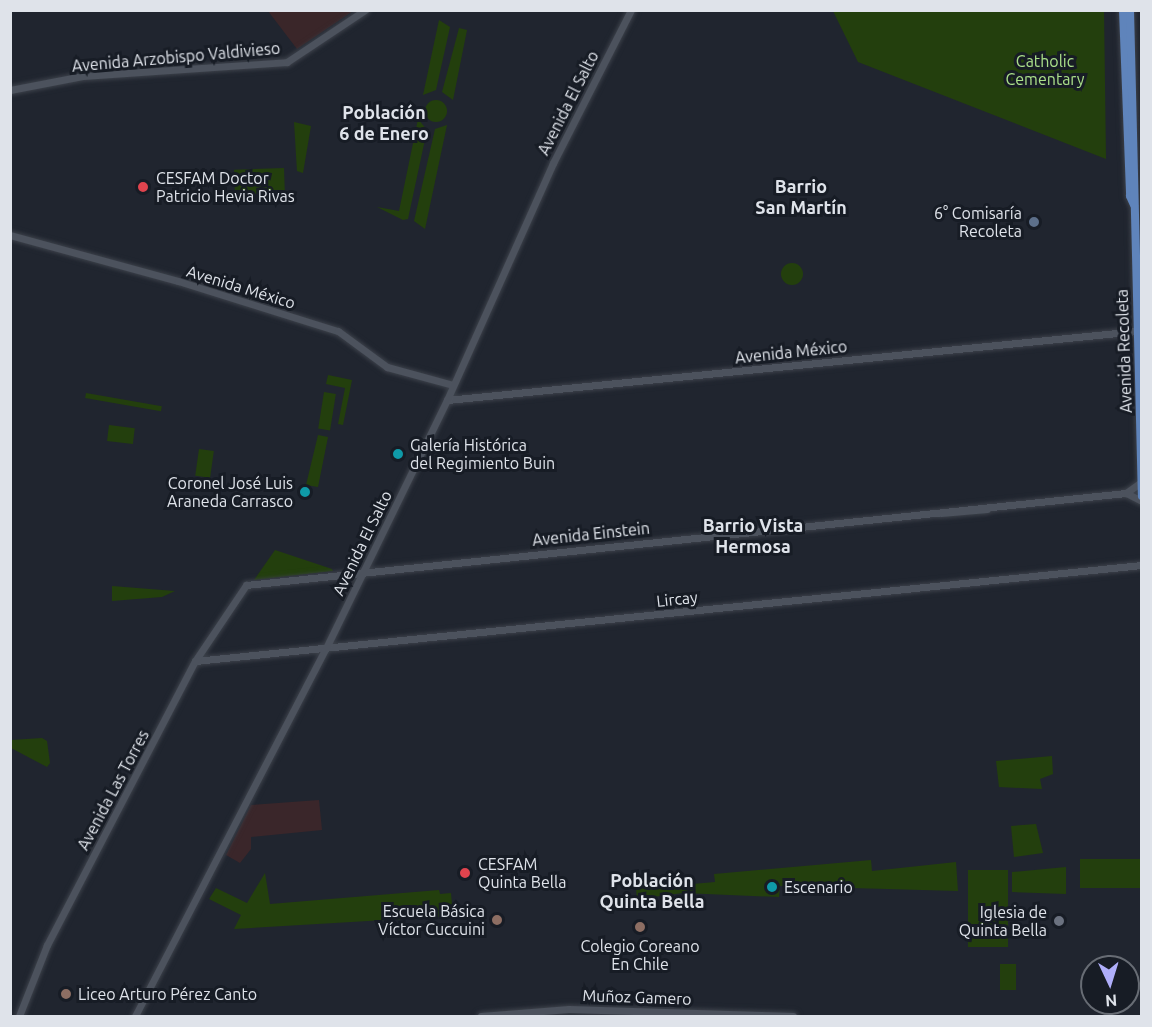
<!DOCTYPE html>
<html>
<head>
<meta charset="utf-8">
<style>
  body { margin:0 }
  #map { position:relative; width:1152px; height:1027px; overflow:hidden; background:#20252f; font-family:Ubuntu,sans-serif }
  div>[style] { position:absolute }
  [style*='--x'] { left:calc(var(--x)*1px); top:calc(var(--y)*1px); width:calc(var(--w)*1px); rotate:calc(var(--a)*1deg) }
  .commercial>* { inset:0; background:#3a262a }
  .industrial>* { inset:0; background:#3a2629 }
  .green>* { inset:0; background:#233f0d; transform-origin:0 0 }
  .round { border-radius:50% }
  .roads { filter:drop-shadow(0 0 2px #3c414a) drop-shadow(0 0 2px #3c414a) }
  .secondary>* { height:7px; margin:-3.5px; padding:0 3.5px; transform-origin:3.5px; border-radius:3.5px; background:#4c525d }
  .primary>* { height:8px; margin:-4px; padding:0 4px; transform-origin:4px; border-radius:4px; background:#5f84bb }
  .dots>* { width:16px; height:16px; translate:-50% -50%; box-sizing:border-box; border:3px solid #171c25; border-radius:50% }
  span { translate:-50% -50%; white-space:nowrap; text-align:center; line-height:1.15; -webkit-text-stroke:6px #171c25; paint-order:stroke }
  .street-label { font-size:16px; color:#dfe3ea }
  .park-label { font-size:16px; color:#abe08a }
  .poi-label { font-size:16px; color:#dfe3ea }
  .left { translate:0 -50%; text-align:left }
  .right { translate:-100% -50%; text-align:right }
  .neighbourhood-label { font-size:18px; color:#dfe3ea; font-weight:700 }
  .frame { position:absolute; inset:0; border:12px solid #dfe3ea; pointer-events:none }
  .north { position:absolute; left:1080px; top:955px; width:60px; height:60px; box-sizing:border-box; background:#171c25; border:2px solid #676c74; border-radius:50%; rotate:176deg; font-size:16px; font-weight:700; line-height:24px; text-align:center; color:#dfe3ea }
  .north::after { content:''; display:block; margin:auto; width:21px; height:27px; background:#afaefa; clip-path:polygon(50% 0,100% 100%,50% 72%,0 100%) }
</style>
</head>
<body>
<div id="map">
  <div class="commercial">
    <div style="clip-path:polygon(319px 800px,322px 830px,251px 837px,251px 849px,240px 863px,226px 855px,251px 805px)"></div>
  </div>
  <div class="industrial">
    <div style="clip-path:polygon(268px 11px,353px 11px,297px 49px)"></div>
  </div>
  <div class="green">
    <div style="clip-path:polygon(833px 11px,1104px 11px,1106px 159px,858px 62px)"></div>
    <div style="clip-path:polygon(439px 20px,450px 27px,436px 90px,423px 95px)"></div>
    <div style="clip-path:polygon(459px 28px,467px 30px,453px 100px,442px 92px)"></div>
    <div class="round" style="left:425px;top:100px;width:22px;height:22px"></div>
    <div style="clip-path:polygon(418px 119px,427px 130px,408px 219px,403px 220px,377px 207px,399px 211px)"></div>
    <div style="clip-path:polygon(294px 122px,311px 126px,303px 173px,297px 171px)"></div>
    <div style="clip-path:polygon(447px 125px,425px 229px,414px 221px,435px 129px)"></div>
    <div style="left:284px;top:168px;width:25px;height:50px;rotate:88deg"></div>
    <div class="round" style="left:781px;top:263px;width:22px;height:22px"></div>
    <div style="clip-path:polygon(328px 375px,352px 380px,343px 425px,338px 424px,345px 388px,326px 384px)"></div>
    <div style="left:324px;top:392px;width:12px;height:37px;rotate:9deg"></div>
    <div style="left:86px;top:393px;width:77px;height:5px;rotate:10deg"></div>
    <div style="left:109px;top:425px;width:26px;height:16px;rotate:7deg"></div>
    <div style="clip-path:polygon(318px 435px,328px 437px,318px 487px,306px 485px)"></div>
    <div style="left:199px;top:449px;width:15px;height:27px;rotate:8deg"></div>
    <div style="clip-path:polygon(275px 550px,332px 569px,333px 571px,254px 580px)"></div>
    <div style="clip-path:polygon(112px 586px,175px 591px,162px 597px,112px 601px)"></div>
    <div style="clip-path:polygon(42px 738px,47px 741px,50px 763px,47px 767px,11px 748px,11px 740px)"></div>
    <div style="clip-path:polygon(1052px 756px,1053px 774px,1040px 779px,1042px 789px,999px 787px,996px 761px)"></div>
    <div style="clip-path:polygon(1036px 824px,1043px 853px,1014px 857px,1011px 826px)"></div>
    <div style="left:1141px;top:859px;width:29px;height:61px;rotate:90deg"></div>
    <div style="clip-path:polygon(871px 860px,872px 871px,956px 862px,958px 891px,780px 886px,779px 897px,683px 893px,637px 899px,636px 889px,715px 882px,714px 874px)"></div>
    <div style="clip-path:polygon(1066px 867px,1066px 894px,1012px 892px,1012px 872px)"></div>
    <div style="left:968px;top:870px;width:40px;height:77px"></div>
    <div style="clip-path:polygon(265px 873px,270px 904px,439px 890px,440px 894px,451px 893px,453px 916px,234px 929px,241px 915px,209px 899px,216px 888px,247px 903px)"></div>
    <div style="left:1000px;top:964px;width:16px;height:26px"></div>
  </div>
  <div class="roads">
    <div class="secondary">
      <div style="--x:10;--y:90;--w:74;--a:-10.9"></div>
      <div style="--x:83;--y:76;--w:204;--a:-3.9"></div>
      <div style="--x:287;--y:62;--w:94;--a:-33.7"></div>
      <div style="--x:10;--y:235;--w:174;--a:15.3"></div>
      <div style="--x:178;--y:281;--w:168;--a:17.4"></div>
      <div style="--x:338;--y:331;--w:61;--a:36.3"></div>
      <div style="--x:387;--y:367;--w:68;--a:15.3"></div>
      <div style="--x:447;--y:400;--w:693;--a:-5.71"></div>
      <div style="--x:1126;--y:493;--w:18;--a:27"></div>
      <div style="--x:941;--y:513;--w:46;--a:-5"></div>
      <div style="--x:195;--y:661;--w:952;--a:-5.79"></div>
      <div style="--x:19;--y:1016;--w:76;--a:-68.5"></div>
      <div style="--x:47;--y:945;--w:320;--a:-62.5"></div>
      <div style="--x:195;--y:661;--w:92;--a:-56.1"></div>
      <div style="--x:246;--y:585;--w:885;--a:-5.97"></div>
      <div style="--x:1126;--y:493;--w:19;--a:-36"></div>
      <div style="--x:135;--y:1016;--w:415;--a:-62.6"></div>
      <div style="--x:326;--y:648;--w:276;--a:-64"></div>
      <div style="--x:447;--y:400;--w:260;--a:-65.9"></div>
      <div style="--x:553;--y:163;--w:172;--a:-63"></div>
      <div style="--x:481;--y:1016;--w:88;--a:-4.5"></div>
      <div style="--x:569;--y:1009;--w:224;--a:1.8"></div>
    </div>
    <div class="primary">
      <div style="--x:1123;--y:10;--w:186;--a:87.8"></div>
      <div style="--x:1130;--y:196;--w:10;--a:66"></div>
      <div style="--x:1130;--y:10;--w:486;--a:88.6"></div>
    </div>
  </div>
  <div class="dots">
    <div style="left:143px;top:187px;background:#e0444e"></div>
    <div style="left:1034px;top:222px;background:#5c6f8a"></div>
    <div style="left:398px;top:454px;background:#0f9aa8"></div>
    <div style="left:305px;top:492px;background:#0f9aa8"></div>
    <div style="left:465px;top:873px;background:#e0444e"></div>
    <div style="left:772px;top:887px;background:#0f9aa8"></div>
    <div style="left:497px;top:920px;background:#8d6e63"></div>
    <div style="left:1059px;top:921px;background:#6b7280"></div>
    <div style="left:640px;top:927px;background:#8d6e63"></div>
    <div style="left:66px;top:994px;background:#8d6e63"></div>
  </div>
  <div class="street-label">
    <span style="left:176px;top:57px;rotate:-5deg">Avenida Arzobispo Valdivieso</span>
    <span style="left:568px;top:103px;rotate:-63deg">Avenida El Salto</span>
    <span style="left:241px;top:287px;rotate:17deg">Avenida México</span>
    <span style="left:1124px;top:351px;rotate:-92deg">Avenida Recoleta</span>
    <span style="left:791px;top:352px;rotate:-6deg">Avenida México</span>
    <span style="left:591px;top:534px;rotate:-6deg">Avenida Einstein</span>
    <span style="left:362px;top:543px;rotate:-64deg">Avenida El Salto</span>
    <span style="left:677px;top:599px;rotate:-6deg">Lircay</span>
    <span style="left:113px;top:790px;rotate:-62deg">Avenida Las Torres</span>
    <span style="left:637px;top:997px;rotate:2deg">Muñoz Gamero</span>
  </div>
  <div class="park-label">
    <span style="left:1045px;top:70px">Catholic<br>Cementary</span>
  </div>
  <div class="poi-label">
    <span class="left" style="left:156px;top:187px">CESFAM Doctor<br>Patricio Hevia Rivas</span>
    <span class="right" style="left:1022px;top:222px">6° Comisaría<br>Recoleta</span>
    <span class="left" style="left:410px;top:454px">Galería Histórica<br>del Regimiento Buin</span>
    <span class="right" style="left:293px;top:492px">Coronel José Luis<br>Araneda Carrasco</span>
    <span class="left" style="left:478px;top:873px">CESFAM<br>Quinta Bella</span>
    <span class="left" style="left:784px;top:887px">Escenario</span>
    <span class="right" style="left:485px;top:920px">Escuela Básica<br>Víctor Cuccuini</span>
    <span class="right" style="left:1047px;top:921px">Iglesia de<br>Quinta Bella</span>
    <span style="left:640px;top:955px">Colegio Coreano<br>En Chile</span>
    <span class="left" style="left:78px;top:994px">Liceo Arturo Pérez Canto</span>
  </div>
  <div class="neighbourhood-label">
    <span style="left:384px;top:123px">Población<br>6 de Enero</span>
    <span style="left:801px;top:197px">Barrio<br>San Martín</span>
    <span style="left:753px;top:536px">Barrio Vista<br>Hermosa</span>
    <span style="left:652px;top:891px">Población<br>Quinta Bella</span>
  </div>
  <div class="frame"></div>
  <div class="north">N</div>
</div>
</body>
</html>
